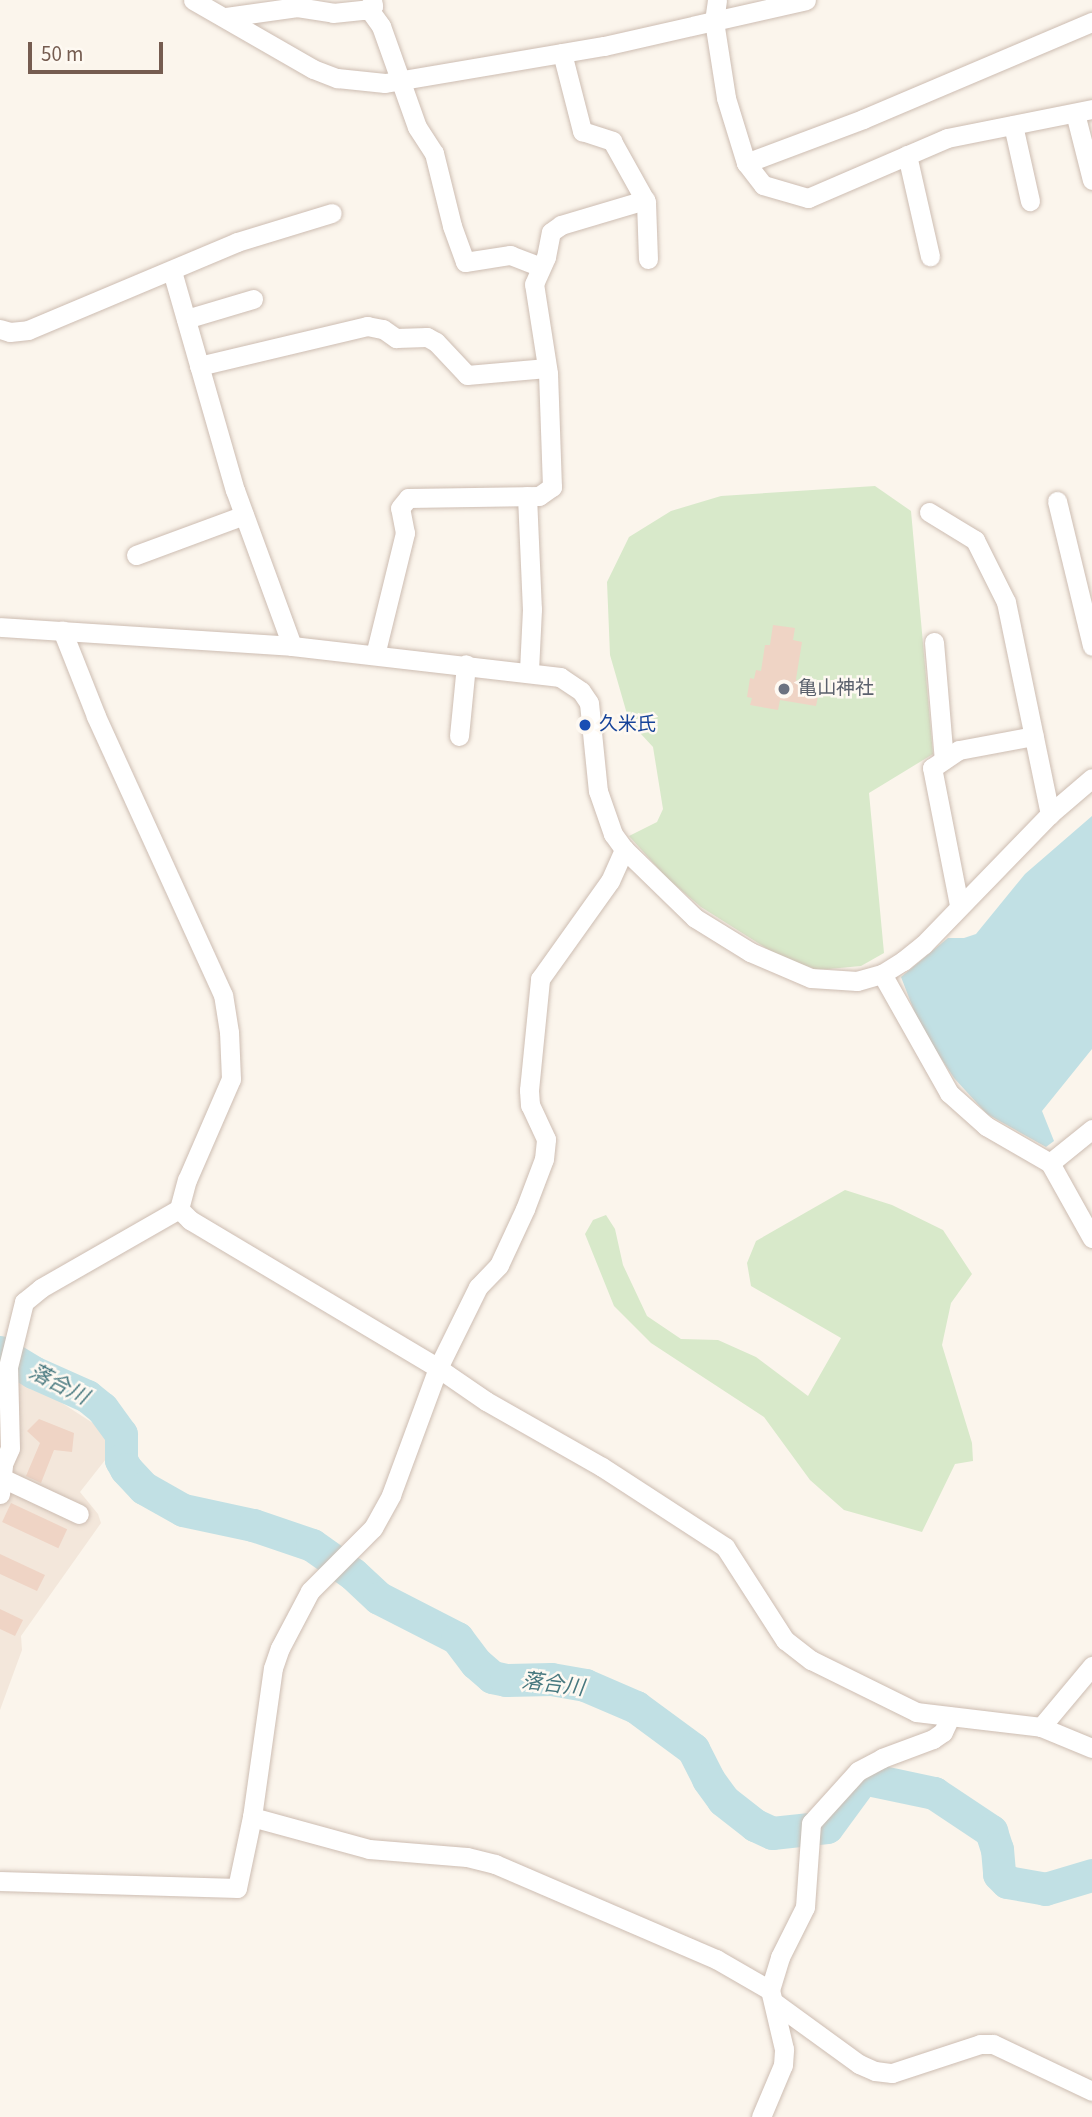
<!DOCTYPE html>
<html>
<head>
<meta charset="utf-8">
<style>
  body { margin:0 }
  #map { position:relative; width:1092px; height:2117px; overflow:hidden; background:#fbf5ec; font-family:"Source Sans 3","Noto Sans JP",sans-serif }
  div>[style] { position:absolute }
  [style*='--x'] { left:calc(var(--x)*1px); top:calc(var(--y)*1px); width:calc(var(--w)*1px); rotate:calc(var(--a)*1deg) }
  .residential>* { inset:0; background:#f3e7db }
  .green>* { inset:0; background:#d8e9ca }
  .water>* { inset:0; background:#c1e0e4 }
  .river>* { height:33px; margin:-16.5px; padding:0 16.5px; transform-origin:16.5px; border-radius:16.5px; background:#c1e0e4 }
  .building>* { inset:0; background:#efd4c5; transform-origin:0 0 }
  .roads { filter:drop-shadow(0 0 2px #cdbdb2) drop-shadow(0 0 2px #cdbdb2) }
  .minor>* { height:19px; margin:-9.5px; padding:0 9.5px; transform-origin:9.5px; border-radius:9.5px; background:#fff }
  .dots>* { width:19px; height:19px; translate:-50% -50%; box-sizing:border-box; border:4px solid #fef9f2; border-radius:50% }
  span { translate:-50% -50%; white-space:nowrap; text-align:center; line-height:1.15; -webkit-text-stroke:5px #fef9f2; paint-order:stroke }
  .worship-label { font-size:19px; color:#5b616d }
  .left { translate:0 -50%; text-align:left }
  .transit-label { font-size:19px; color:#164399 }
  .water-label { font-size:21px; color:#47787f; font-style:italic }
  .scale { position:absolute; left:28px; top:42px; width:135px; height:32px; box-sizing:border-box; border:4px solid #755c50; border-top:0; padding-left:9px; font-size:21px; line-height:24px; white-space:nowrap; color:#755c50; -webkit-text-stroke:5px #fef9f2; paint-order:stroke }
</style>
</head>
<body>
<div id="map">
  <div class="residential">
    <div style="clip-path:polygon(0 1363px,116px 1438px,113px 1450px,80px 1492px,98px 1514px,101px 1523px,21px 1636px,22px 1650px,0 1710px)"></div>
  </div>
  <div class="green">
    <div style="clip-path:polygon(875px 486px,911px 511px,933px 754px,869px 793px,884px 953px,861px 966px,818px 970px,780px 957px,701px 907px,667px 878px,629px 836px,657px 822px,663px 809px,653px 747px,629px 721px,610px 655px,607px 582px,629px 537px,671px 511px,721px 496px)"></div>
    <div style="clip-path:polygon(845px 1190px,892px 1205px,943px 1230px,972px 1274px,951px 1303px,942px 1345px,972px 1443px,973px 1461px,955px 1464px,922px 1532px,844px 1510px,810px 1480px,764px 1417px,651px 1343px,614px 1306px,585px 1234px,593px 1220px,606px 1215px,615px 1229px,623px 1265px,647px 1316px,681px 1339px,718px 1340px,756px 1357px,808px 1396px,841px 1338px,751px 1286px,747px 1263px,756px 1241px)"></div>
  </div>
  <div class="water">
    <div style="clip-path:polygon(1092px 816px,1092px 1049px,1042px 1111px,1054px 1141px,1046px 1147px,987px 1114px,954px 1078px,920px 1026px,901px 977px,948px 938px,964px 938px,976px 934px,1025px 874px)"></div>
  </div>
  <div class="river">
    <div style="--x:0;--y:1352;--w:39;--a:31"></div>
    <div style="--x:33;--y:1372;--w:59;--a:24"></div>
    <div style="--x:87;--y:1396;--w:19;--a:39"></div>
    <div style="--x:102;--y:1408;--w:32;--a:54"></div>
    <div style="--x:121;--y:1434;--w:26;--a:90"></div>
    <div style="--x:121;--y:1460;--w:10;--a:61"></div>
    <div style="--x:126;--y:1469;--w:26;--a:47"></div>
    <div style="--x:144;--y:1488;--w:45;--a:29.4"></div>
    <div style="--x:183;--y:1510;--w:72;--a:12.1"></div>
    <div style="--x:253;--y:1525;--w:62;--a:18.7"></div>
    <div style="--x:312;--y:1545;--w:50;--a:35.3"></div>
    <div style="--x:353;--y:1574;--w:35;--a:43"></div>
    <div style="--x:379;--y:1598;--w:88;--a:27.1"></div>
    <div style="--x:457;--y:1638;--w:31;--a:53"></div>
    <div style="--x:476;--y:1663;--w:21;--a:41"></div>
    <div style="--x:492;--y:1677;--w:14;--a:12"></div>
    <div style="--x:506;--y:1680;--w:45;--a:-1.3"></div>
    <div style="--x:551;--y:1679;--w:35;--a:10"></div>
    <div style="--x:585;--y:1685;--w:56;--a:23.3"></div>
    <div style="--x:636;--y:1707;--w:71;--a:36.4"></div>
    <div style="--x:693;--y:1749;--w:34;--a:63"></div>
    <div style="--x:708;--y:1779;--w:26;--a:54"></div>
    <div style="--x:723;--y:1800;--w:41;--a:38"></div>
    <div style="--x:755;--y:1825;--w:19;--a:25"></div>
    <div style="--x:772;--y:1833;--w:55;--a:-6.2"></div>
    <div style="--x:827;--y:1827;--w:61;--a:-53.7"></div>
    <div style="--x:863;--y:1778;--w:73;--a:11.9"></div>
    <div style="--x:934;--y:1793;--w:69;--a:33.7"></div>
    <div style="--x:991;--y:1831;--w:19;--a:72"></div>
    <div style="--x:997;--y:1849;--w:25;--a:85"></div>
    <div style="--x:999;--y:1874;--w:11;--a:45"></div>
    <div style="--x:1007;--y:1882;--w:39;--a:10"></div>
    <div style="--x:1045;--y:1889;--w:49;--a:-16.6"></div>
  </div>
  <div class="building">
    <div style="clip-path:polygon(773px 625px,795px 628px,793px 640px,802px 642px,796px 679px,797px 682px,820px 687px,816px 706px,780px 700px,778px 710px,750px 705px,752px 698px,747px 697px,750px 678px,754px 679px,756px 670px,761px 671px,765px 645px,770px 645px)"></div>
    <div style="clip-path:polygon(39px 1419px,74px 1433px,72px 1452px,54px 1450px,41px 1483px,26px 1476px,40px 1443px,27px 1431px)"></div>
    <div style="left:11px;top:1503px;width:62px;height:21px;rotate:25deg"></div>
    <div style="clip-path:polygon(0 1554px,45px 1575px,37px 1591px,0 1574px)"></div>
    <div style="clip-path:polygon(0 1609px,23px 1620px,15px 1636px,0 1629px)"></div>
  </div>
  <div class="roads">
    <div class="minor">
      <div style="--x:193;--y:0;--w:138;--a:29.9"></div>
      <div style="--x:313;--y:69;--w:26;--a:21"></div>
      <div style="--x:337;--y:78;--w:48;--a:5.9"></div>
      <div style="--x:385;--y:83;--w:222;--a:-9.6"></div>
      <div style="--x:604;--y:46;--w:207;--a:-12.8"></div>
      <div style="--x:717;--y:0;--w:21;--a:98"></div>
      <div style="--x:714;--y:21;--w:78;--a:81.1"></div>
      <div style="--x:726;--y:98;--w:68;--a:72.9"></div>
      <div style="--x:746;--y:163;--w:28;--a:52"></div>
      <div style="--x:763;--y:185;--w:47;--a:16.1"></div>
      <div style="--x:808;--y:198;--w:151;--a:-23.3"></div>
      <div style="--x:947;--y:138;--w:148;--a:-11.3"></div>
      <div style="--x:368;--y:8;--w:22;--a:54"></div>
      <div style="--x:381;--y:26;--w:107;--a:70.4"></div>
      <div style="--x:417;--y:127;--w:31;--a:57"></div>
      <div style="--x:434;--y:153;--w:75;--a:76.1"></div>
      <div style="--x:452;--y:226;--w:38;--a:70"></div>
      <div style="--x:465;--y:262;--w:46;--a:-8.8"></div>
      <div style="--x:510;--y:255;--w:33;--a:21"></div>
      <div style="--x:226;--y:17;--w:72;--a:-8"></div>
      <div style="--x:297;--y:7;--w:36;--a:9"></div>
      <div style="--x:333;--y:13;--w:31;--a:-6"></div>
      <div style="--x:364;--y:10;--w:10;--a:-24"></div>
      <div style="--x:373;--y:6;--w:6;--a:-99"></div>
      <div style="--x:562;--y:53;--w:81;--a:75.6"></div>
      <div style="--x:582;--y:131;--w:32;--a:18"></div>
      <div style="--x:612;--y:141;--w:70;--a:60.9"></div>
      <div style="--x:646;--y:202;--w:57;--a:88"></div>
      <div style="--x:1075;--y:113;--w:69;--a:75.8"></div>
      <div style="--x:1013;--y:125;--w:78;--a:77.4"></div>
      <div style="--x:907;--y:155;--w:104;--a:77.2"></div>
      <div style="--x:746;--y:163;--w:125;--a:-20.6"></div>
      <div style="--x:863;--y:119;--w:249;--a:-23"></div>
      <div style="--x:172;--y:271;--w:228;--a:74"></div>
      <div style="--x:235;--y:490;--w:166;--a:69.9"></div>
      <div style="--x:186;--y:319;--w:70;--a:-16.6"></div>
      <div style="--x:0;--y:329;--w:10;--a:17"></div>
      <div style="--x:10;--y:332;--w:18;--a:-6"></div>
      <div style="--x:28;--y:330;--w:227;--a:-22.8"></div>
      <div style="--x:237;--y:242;--w:99;--a:-17"></div>
      <div style="--x:199;--y:366;--w:173;--a:-13.4"></div>
      <div style="--x:367;--y:326;--w:16;--a:11"></div>
      <div style="--x:383;--y:329;--w:16;--a:35"></div>
      <div style="--x:396;--y:338;--w:31;--a:-2"></div>
      <div style="--x:427;--y:337;--w:10;--a:29"></div>
      <div style="--x:436;--y:342;--w:45;--a:46.8"></div>
      <div style="--x:467;--y:375;--w:80;--a:-5"></div>
      <div style="--x:527;--y:496;--w:113;--a:87.5"></div>
      <div style="--x:532;--y:609;--w:62;--a:92.8"></div>
      <div style="--x:1057;--y:501;--w:149;--a:76.4"></div>
      <div style="--x:929;--y:512;--w:54;--a:31.3"></div>
      <div style="--x:975;--y:540;--w:69;--a:63.4"></div>
      <div style="--x:1006;--y:602;--w:217;--a:78.3"></div>
      <div style="--x:136;--y:555;--w:115;--a:-20.3"></div>
      <div style="--x:0;--y:627;--w:293;--a:3.7"></div>
      <div style="--x:292;--y:646;--w:270;--a:6.6"></div>
      <div style="--x:560;--y:677;--w:25;--a:34"></div>
      <div style="--x:581;--y:691;--w:14;--a:56"></div>
      <div style="--x:589;--y:703;--w:88;--a:84.2"></div>
      <div style="--x:598;--y:791;--w:46;--a:70.8"></div>
      <div style="--x:613;--y:834;--w:19;--a:54"></div>
      <div style="--x:624;--y:849;--w:99;--a:44.2"></div>
      <div style="--x:695;--y:918;--w:65;--a:31.7"></div>
      <div style="--x:750;--y:952;--w:66;--a:23.1"></div>
      <div style="--x:811;--y:978;--w:46;--a:3.7"></div>
      <div style="--x:857;--y:981;--w:26;--a:-16"></div>
      <div style="--x:882;--y:974;--w:25;--a:-32"></div>
      <div style="--x:903;--y:961;--w:26;--a:-39"></div>
      <div style="--x:923;--y:945;--w:182;--a:-45.9"></div>
      <div style="--x:1050;--y:814;--w:55;--a:-40.6"></div>
      <div style="--x:934;--y:642;--w:118;--a:85.2"></div>
      <div style="--x:375;--y:655;--w:126;--a:-76.2"></div>
      <div style="--x:405;--y:533;--w:25;--a:-101"></div>
      <div style="--x:400;--y:508;--w:13;--a:-51"></div>
      <div style="--x:408;--y:498;--w:131;--a:-0.9"></div>
      <div style="--x:539;--y:496;--w:16;--a:-35"></div>
      <div style="--x:552;--y:487;--w:114;--a:-92"></div>
      <div style="--x:548;--y:373;--w:90;--a:-98.9"></div>
      <div style="--x:534;--y:284;--w:30;--a:-66"></div>
      <div style="--x:546;--y:257;--w:25;--a:-79"></div>
      <div style="--x:551;--y:232;--w:12;--a:-35"></div>
      <div style="--x:561;--y:225;--w:88;--a:-16.6"></div>
      <div style="--x:459;--y:736;--w:72;--a:-84.4"></div>
      <div style="--x:959;--y:905;--w:140;--a:-101.1"></div>
      <div style="--x:932;--y:768;--w:32;--a:-34"></div>
      <div style="--x:959;--y:750;--w:76;--a:-10.6"></div>
      <div style="--x:882;--y:974;--w:137;--a:60.6"></div>
      <div style="--x:949;--y:1093;--w:50;--a:41.7"></div>
      <div style="--x:986;--y:1126;--w:74;--a:30"></div>
      <div style="--x:1050;--y:1163;--w:86;--a:60.8"></div>
      <div style="--x:1050;--y:1163;--w:54;--a:-39"></div>
      <div style="--x:179;--y:1209;--w:16;--a:45"></div>
      <div style="--x:190;--y:1220;--w:289;--a:30.8"></div>
      <div style="--x:438;--y:1368;--w:58;--a:34.5"></div>
      <div style="--x:486;--y:1401;--w:133;--a:29.6"></div>
      <div style="--x:602;--y:1467;--w:147;--a:33"></div>
      <div style="--x:725;--y:1547;--w:111;--a:57.2"></div>
      <div style="--x:785;--y:1640;--w:33;--a:38"></div>
      <div style="--x:811;--y:1660;--w:117;--a:26.3"></div>
      <div style="--x:916;--y:1712;--w:126;--a:6.8"></div>
      <div style="--x:1041;--y:1727;--w:55;--a:22.4"></div>
      <div style="--x:0;--y:1477;--w:87;--a:25.1"></div>
      <div style="--x:0;--y:1494;--w:30;--a:-84"></div>
      <div style="--x:3;--y:1464;--w:17;--a:-66"></div>
      <div style="--x:10;--y:1448;--w:81;--a:-91.4"></div>
      <div style="--x:8;--y:1367;--w:67;--a:-76.2"></div>
      <div style="--x:24;--y:1302;--w:22;--a:-39"></div>
      <div style="--x:41;--y:1288;--w:159;--a:-29.8"></div>
      <div style="--x:179;--y:1209;--w:30;--a:-75"></div>
      <div style="--x:187;--y:1180;--w:110;--a:-66.5"></div>
      <div style="--x:231;--y:1079;--w:47;--a:-92.4"></div>
      <div style="--x:229;--y:1032;--w:37;--a:-99"></div>
      <div style="--x:223;--y:995;--w:307;--a:-114.5"></div>
      <div style="--x:96;--y:716;--w:92;--a:-111.6"></div>
      <div style="--x:1041;--y:1727;--w:80;--a:-50.1"></div>
      <div style="--x:252;--y:1817;--w:121;--a:15.3"></div>
      <div style="--x:369;--y:1849;--w:98;--a:4.7"></div>
      <div style="--x:467;--y:1857;--w:29;--a:14"></div>
      <div style="--x:495;--y:1864;--w:241;--a:23.3"></div>
      <div style="--x:716;--y:1959;--w:62;--a:29.9"></div>
      <div style="--x:0;--y:1881;--w:237;--a:1.7"></div>
      <div style="--x:237;--y:1888;--w:73;--a:-78.1"></div>
      <div style="--x:252;--y:1817;--w:150;--a:-82"></div>
      <div style="--x:273;--y:1668;--w:21;--a:-71"></div>
      <div style="--x:280;--y:1648;--w:64;--a:-62.2"></div>
      <div style="--x:310;--y:1591;--w:89;--a:-45"></div>
      <div style="--x:373;--y:1528;--w:38;--a:-61"></div>
      <div style="--x:391;--y:1495;--w:135;--a:-69.7"></div>
      <div style="--x:438;--y:1368;--w:90;--a:-63.7"></div>
      <div style="--x:478;--y:1287;--w:30;--a:-46"></div>
      <div style="--x:499;--y:1265;--w:62;--a:-65.1"></div>
      <div style="--x:525;--y:1209;--w:53;--a:-69.2"></div>
      <div style="--x:544;--y:1159;--w:20;--a:-84"></div>
      <div style="--x:546;--y:1139;--w:38;--a:-115"></div>
      <div style="--x:530;--y:1105;--w:15;--a:-94"></div>
      <div style="--x:529;--y:1090;--w:112;--a:-84.3"></div>
      <div style="--x:540;--y:979;--w:120;--a:-54.5"></div>
      <div style="--x:610;--y:881;--w:35;--a:-66"></div>
      <div style="--x:775;--y:2003;--w:104;--a:36"></div>
      <div style="--x:859;--y:2064;--w:17;--a:24"></div>
      <div style="--x:875;--y:2071;--w:17;--a:7"></div>
      <div style="--x:892;--y:2073;--w:93;--a:-18.2"></div>
      <div style="--x:980;--y:2044;--w:13;--a:0"></div>
      <div style="--x:993;--y:2044;--w:110;--a:25.4"></div>
      <div style="--x:761;--y:2117;--w:56;--a:-67.1"></div>
      <div style="--x:783;--y:2065;--w:16;--a:-86"></div>
      <div style="--x:784;--y:2049;--w:61;--a:-103.3"></div>
      <div style="--x:770;--y:1990;--w:34;--a:-73"></div>
      <div style="--x:780;--y:1957;--w:56;--a:-63.4"></div>
      <div style="--x:805;--y:1907;--w:84;--a:-85.9"></div>
      <div style="--x:811;--y:1823;--w:70;--a:-47.9"></div>
      <div style="--x:858;--y:1771;--w:27;--a:-28"></div>
      <div style="--x:882;--y:1758;--w:54;--a:-20.4"></div>
      <div style="--x:933;--y:1739;--w:12;--a:-35"></div>
      <div style="--x:943;--y:1732;--w:17;--a:-65"></div>
    </div>
  </div>
  <div class="dots">
    <div style="left:784px;top:689px;background:#6b7280"></div>
    <div style="left:585px;top:725px;background:#1a4fb4"></div>
  </div>
  <div class="worship-label">
    <span class="left" style="left:798px;top:689px">亀山神社</span>
  </div>
  <div class="transit-label">
    <span class="left" style="left:599px;top:725px">久米氏</span>
  </div>
  <div class="water-label">
    <span style="left:59px;top:1384px;rotate:27deg">落合川</span>
    <span style="left:553px;top:1684px;rotate:7deg">落合川</span>
  </div>
  <div class="scale">50 m</div>
</div>
</body>
</html>
